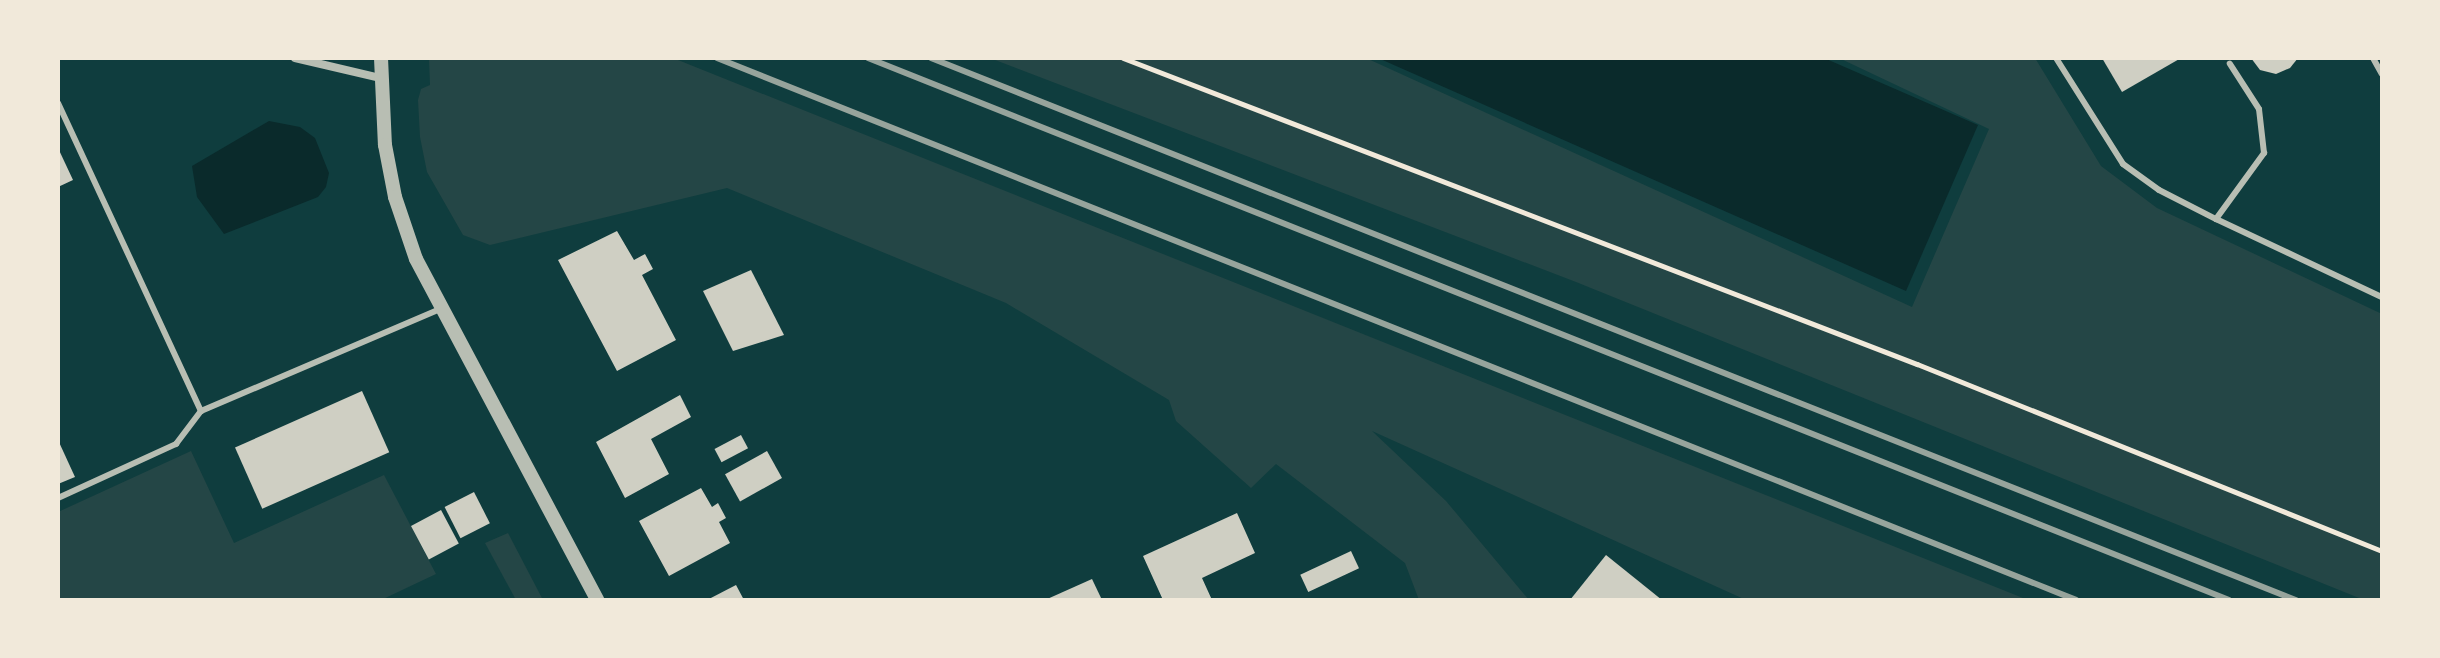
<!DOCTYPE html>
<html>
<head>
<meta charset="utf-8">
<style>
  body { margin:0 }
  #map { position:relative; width:2440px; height:658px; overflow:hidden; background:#0f3d3e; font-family:Signika,sans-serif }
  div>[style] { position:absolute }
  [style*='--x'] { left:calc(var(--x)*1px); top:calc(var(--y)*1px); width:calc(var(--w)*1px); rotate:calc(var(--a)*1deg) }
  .green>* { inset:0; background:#244646 }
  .water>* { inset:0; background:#0a2a2b }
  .building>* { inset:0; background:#cfcfc3; transform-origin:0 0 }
  .path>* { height:5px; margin:-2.5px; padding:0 2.5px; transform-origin:2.5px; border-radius:2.5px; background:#f1e9da }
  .service>* { height:6px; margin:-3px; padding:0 3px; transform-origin:3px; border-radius:3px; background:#b8beb3 }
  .minor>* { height:8px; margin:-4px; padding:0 4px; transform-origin:4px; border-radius:4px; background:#b8beb3 }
  .tertiary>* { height:14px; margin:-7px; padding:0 7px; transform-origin:7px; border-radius:7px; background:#b8beb3 }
  .rail>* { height:6px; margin:-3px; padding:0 3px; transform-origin:3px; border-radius:3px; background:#97a49c }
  span { translate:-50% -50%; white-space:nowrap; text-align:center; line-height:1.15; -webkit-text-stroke:7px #f1e9da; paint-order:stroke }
  .frame { position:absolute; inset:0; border:60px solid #f1e9da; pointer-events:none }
</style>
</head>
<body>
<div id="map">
  <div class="green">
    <div style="clip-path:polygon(429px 58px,673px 58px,2028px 600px,1746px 600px,1372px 431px,1446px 501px,1529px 600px,1419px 600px,1405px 563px,1276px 464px,1251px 488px,1176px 421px,1169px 400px,1006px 303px,727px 188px,490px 245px,463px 235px,427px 172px,420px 137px,418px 100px,421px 89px,430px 85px)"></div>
    <div style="clip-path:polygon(990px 58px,1366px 58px,1912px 307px,1989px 129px,1839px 58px,2035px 58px,2101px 166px,2157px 208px,2382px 314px,2382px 600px,2364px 600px,1576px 282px)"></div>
    <div style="clip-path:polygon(191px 451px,234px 543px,384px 475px,436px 574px,381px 600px,58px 600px,58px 512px)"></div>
    <div style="clip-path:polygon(508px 533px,543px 600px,516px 600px,485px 543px)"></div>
  </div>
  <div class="water">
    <div style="clip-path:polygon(1378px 58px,1824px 58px,1978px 125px,1906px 291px)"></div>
    <div style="clip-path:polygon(269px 121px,300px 127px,315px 138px,329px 173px,326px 187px,318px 197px,224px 234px,197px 197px,192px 166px)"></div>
  </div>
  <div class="building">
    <div style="clip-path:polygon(2102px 58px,2181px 58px,2122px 92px)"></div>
    <div style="clip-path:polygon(2251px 58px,2298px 58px,2290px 68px,2276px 74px,2260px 70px)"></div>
    <div style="clip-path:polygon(58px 148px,73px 180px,58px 187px)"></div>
    <div style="clip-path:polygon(617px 231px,634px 260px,645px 254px,653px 269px,642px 275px,676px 340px,617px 371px,558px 260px)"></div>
    <div style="clip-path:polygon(751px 270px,784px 335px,733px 351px,703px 291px)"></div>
    <div style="left:362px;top:391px;width:67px;height:139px;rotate:66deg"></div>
    <div style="clip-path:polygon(680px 395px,691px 417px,651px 439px,669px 474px,625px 498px,596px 442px)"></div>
    <div style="left:741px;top:435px;width:15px;height:30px;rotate:62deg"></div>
    <div style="clip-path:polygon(58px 440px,75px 477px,58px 484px)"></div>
    <div style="left:767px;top:451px;width:31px;height:48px;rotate:61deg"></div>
    <div style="clip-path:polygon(701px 488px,712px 507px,718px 503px,726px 518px,719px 522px,730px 543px,669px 576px,639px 521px)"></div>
    <div style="left:474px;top:492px;width:35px;height:33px;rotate:63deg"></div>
    <div style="left:441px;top:510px;width:38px;height:34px;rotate:62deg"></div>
    <div style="clip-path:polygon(1237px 513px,1255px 553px,1202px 578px,1212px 600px,1163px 600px,1143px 556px)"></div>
    <div style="left:1351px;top:551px;width:19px;height:56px;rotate:65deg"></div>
    <div style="clip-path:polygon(1606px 555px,1662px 600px,1570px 600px)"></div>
    <div style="clip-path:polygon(1092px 579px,1102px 600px,1045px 600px)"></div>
    <div style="clip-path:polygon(736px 585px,744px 600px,707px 600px)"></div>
  </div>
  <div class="path">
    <div style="--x:1123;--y:58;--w:851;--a:21.08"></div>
    <div style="--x:1917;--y:364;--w:501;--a:21.91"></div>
  </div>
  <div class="service">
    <div style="--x:2056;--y:58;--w:125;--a:57.7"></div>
    <div style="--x:2123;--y:164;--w:44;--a:35.8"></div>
    <div style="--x:2159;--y:190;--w:64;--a:27"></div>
    <div style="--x:2216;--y:219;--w:82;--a:-54"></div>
    <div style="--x:2264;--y:153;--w:44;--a:-96.5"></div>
    <div style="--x:2259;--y:109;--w:54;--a:-122.8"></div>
    <div style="--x:2373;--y:58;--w:18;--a:61"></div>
    <div style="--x:58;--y:103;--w:340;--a:65.1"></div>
    <div style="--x:201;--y:411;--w:260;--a:-23.1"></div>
    <div style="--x:2216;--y:219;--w:183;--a:25.2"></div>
    <div style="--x:58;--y:498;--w:130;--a:-24.6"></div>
    <div style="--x:176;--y:444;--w:41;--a:-52.9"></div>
  </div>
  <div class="minor">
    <div style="--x:295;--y:58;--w:87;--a:13.2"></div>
  </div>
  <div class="tertiary">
    <div style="--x:381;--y:58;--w:87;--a:87.4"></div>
    <div style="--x:385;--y:145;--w:53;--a:79.1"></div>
    <div style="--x:395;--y:197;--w:65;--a:71.3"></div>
    <div style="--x:416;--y:259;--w:386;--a:62"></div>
  </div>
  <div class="rail">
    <div style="--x:717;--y:58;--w:1463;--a:21.74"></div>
    <div style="--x:868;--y:58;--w:1465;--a:21.71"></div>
    <div style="--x:931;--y:58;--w:1469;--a:21.66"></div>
  </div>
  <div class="frame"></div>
</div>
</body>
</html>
